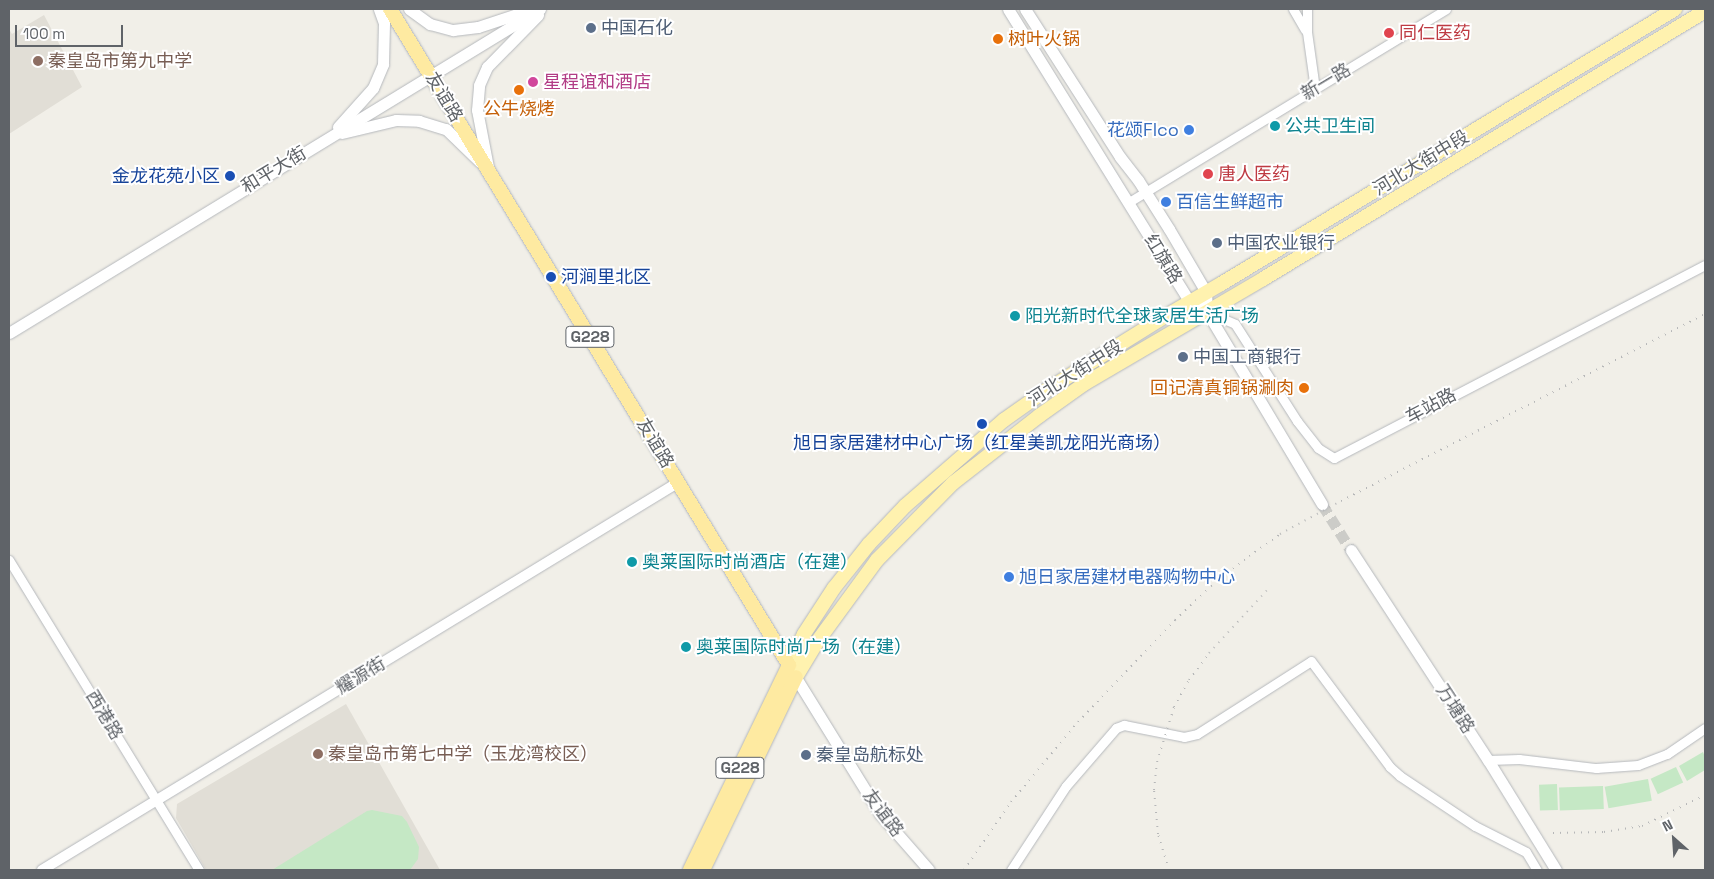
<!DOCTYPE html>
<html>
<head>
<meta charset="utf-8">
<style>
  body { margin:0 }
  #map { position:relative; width:1714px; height:879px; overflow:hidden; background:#f1efe8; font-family:"Space Grotesk","Noto Sans SC",sans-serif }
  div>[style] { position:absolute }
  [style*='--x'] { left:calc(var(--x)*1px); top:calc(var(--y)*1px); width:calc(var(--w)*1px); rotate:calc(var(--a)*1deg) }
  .education>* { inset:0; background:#e1ded6 }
  .green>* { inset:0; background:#c5e8c5; transform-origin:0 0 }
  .secondary-tunnel>* { height:11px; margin-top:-5.5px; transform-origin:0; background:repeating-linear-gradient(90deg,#ccccc8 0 11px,transparent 0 16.5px) }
  .roads { filter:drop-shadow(0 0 1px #b5b8bc) drop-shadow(0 0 1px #b5b8bc) }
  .minor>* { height:9px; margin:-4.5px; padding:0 4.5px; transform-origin:4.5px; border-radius:4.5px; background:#fff }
  .tertiary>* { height:10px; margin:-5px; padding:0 5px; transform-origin:5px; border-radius:5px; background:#fff }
  .secondary>* { height:11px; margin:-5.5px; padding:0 5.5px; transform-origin:5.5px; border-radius:5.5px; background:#fff }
  .primary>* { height:14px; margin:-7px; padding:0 7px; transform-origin:7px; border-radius:7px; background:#fff2af }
  .trunk>* { height:14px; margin:-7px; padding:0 7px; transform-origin:7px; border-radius:7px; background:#feeaa1 }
  .rail>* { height:2px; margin-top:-1px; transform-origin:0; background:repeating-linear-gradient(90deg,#b6b7b8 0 1px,transparent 0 7px) }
  .dots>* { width:14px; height:14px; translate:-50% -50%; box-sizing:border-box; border:2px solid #fff; border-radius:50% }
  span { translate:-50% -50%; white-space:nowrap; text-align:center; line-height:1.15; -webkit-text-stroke:4px #fff; paint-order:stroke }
  .shield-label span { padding:1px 4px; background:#fff; border:1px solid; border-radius:4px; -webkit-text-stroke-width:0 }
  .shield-label { font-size:16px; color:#5f6368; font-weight:700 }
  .service-label { font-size:18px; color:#4e5e75 }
  .left { translate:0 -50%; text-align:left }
  .health-label { font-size:18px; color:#be3a42 }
  .food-label { font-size:18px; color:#c56008 }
  .right { translate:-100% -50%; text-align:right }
  .education-label { font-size:18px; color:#785e54 }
  .hotel-label { font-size:18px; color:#b23c85 }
  .street-label { font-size:18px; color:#5f6368 }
  .culture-label { font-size:18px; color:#0d838f }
  .shop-label { font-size:18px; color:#366cbe }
  .transit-label { font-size:18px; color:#164399 }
  .frame { position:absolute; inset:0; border:10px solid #5f6368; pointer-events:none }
  .north { position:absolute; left:1649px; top:814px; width:50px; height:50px; -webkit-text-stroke:4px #fff; paint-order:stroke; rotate:334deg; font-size:14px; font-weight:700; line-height:20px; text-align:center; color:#5f6368 }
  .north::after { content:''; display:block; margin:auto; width:18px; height:22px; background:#5f6368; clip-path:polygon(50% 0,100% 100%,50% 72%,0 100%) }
  .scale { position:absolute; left:15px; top:25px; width:108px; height:22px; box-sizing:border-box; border:2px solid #5f6368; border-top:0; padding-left:6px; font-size:15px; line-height:18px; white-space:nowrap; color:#5f6368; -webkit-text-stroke:4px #fff; paint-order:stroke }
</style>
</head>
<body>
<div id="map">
  <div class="education">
    <div style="clip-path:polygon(44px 15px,82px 87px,9px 134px,9px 29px,12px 34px)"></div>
    <div style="clip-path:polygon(346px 704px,440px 870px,206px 870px,176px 818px,177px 804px)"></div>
  </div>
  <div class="green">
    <div style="clip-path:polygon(1703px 752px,1705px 757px,1705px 770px,1687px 781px,1679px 766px)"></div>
    <div style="left:1676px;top:767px;width:17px;height:28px;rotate:65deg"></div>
    <div style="left:1648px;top:779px;width:22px;height:44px;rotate:80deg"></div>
    <div style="left:1557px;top:784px;width:26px;height:18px;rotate:88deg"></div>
    <div style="left:1603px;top:786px;width:23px;height:44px;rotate:88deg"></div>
    <div style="clip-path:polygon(372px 810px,402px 816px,407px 822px,419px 847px,418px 859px,410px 870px,272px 870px,367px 811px)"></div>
  </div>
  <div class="secondary-tunnel">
    <div style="--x:1322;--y:504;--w:54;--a:57.8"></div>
  </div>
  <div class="roads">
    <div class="minor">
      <div style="--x:1293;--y:9;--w:24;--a:60"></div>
      <div style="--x:1307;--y:9;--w:23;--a:90"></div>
      <div style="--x:1307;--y:32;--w:58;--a:82"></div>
      <div style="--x:1129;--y:202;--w:371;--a:-31.3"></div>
      <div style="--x:1207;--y:312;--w:30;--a:23"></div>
      <div style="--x:1235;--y:324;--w:115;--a:57.4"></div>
      <div style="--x:1297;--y:421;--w:34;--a:52"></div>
      <div style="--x:1318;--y:448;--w:19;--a:32"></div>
      <div style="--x:1334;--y:458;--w:418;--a:-27.5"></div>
      <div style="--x:9;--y:560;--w:364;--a:58.5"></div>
      <div style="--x:1488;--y:760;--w:31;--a:-2"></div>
      <div style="--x:1519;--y:759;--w:78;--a:6.7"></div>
      <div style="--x:1596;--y:768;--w:42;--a:-4.1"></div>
      <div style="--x:1638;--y:765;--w:31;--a:-21"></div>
      <div style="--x:1667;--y:754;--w:46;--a:-34.4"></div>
      <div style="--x:1011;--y:870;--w:100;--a:-56.8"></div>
      <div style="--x:1066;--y:786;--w:77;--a:-49.2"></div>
      <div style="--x:1116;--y:728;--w:9;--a:-21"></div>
      <div style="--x:1124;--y:725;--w:61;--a:11.3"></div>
      <div style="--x:1184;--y:737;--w:13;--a:-13"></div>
      <div style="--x:1197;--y:734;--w:135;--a:-32.6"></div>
      <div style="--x:1311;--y:661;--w:132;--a:53.3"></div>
      <div style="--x:1390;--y:767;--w:13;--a:42"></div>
      <div style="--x:1400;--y:776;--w:90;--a:33.7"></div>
      <div style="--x:1475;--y:826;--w:57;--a:27"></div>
      <div style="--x:1526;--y:852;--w:21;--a:59"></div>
    </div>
    <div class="tertiary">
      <div style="--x:42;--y:870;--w:746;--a:-31.35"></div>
    </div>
    <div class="secondary">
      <div style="--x:409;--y:9;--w:26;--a:36"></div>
      <div style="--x:430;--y:24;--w:24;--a:15"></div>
      <div style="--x:453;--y:30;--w:25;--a:-7"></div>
      <div style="--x:478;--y:27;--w:54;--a:-18.4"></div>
      <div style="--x:1008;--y:9;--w:345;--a:58.2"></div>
      <div style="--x:1190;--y:302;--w:20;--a:30"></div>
      <div style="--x:1207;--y:312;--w:224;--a:59.1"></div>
      <div style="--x:1025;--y:9;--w:176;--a:57.3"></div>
      <div style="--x:1120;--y:157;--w:29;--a:52"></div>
      <div style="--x:1138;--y:180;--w:58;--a:57.7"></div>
      <div style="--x:1169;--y:229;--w:73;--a:59.6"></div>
      <div style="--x:1206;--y:292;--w:20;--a:87"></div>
      <div style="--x:338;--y:127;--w:52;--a:-48.1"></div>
      <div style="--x:373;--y:88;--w:26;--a:-67"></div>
      <div style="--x:383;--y:64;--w:41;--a:-88.6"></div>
      <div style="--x:384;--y:23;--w:15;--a:-110"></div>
      <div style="--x:342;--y:133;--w:56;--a:-13.5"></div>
      <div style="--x:396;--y:120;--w:23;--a:2"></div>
      <div style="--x:419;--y:121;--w:28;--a:17"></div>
      <div style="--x:446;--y:129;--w:47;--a:44.1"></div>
      <div style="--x:488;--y:167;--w:58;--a:-100.9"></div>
      <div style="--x:477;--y:110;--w:25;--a:-85"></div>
      <div style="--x:479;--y:85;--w:20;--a:-66"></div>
      <div style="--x:487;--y:67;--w:73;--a:-45.6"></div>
      <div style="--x:9;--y:333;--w:622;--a:-31.39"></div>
      <div style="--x:1351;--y:550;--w:251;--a:56.9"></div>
      <div style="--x:1488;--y:760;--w:129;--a:58.3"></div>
      <div style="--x:793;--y:673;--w:166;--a:58.3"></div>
      <div style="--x:880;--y:814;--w:74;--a:48.8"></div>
    </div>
    <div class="primary">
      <div style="--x:789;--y:665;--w:34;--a:-64"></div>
      <div style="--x:804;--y:634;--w:55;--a:-56.9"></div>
      <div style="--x:834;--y:588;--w:56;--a:-51.5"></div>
      <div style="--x:869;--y:544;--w:52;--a:-46.5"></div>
      <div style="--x:905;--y:506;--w:131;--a:-41"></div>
      <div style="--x:1004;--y:420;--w:50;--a:-35.3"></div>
      <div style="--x:1045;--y:391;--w:140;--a:-31.9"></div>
      <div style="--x:1164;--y:317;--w:66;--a:-30.1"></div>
      <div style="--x:1221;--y:284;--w:531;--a:-31.2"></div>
      <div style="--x:796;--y:677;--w:41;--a:-59"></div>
      <div style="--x:817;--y:642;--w:102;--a:-53.8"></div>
      <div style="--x:877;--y:560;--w:108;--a:-45.4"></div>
      <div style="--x:953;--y:483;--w:109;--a:-37.9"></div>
      <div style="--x:1039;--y:416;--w:55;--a:-35.4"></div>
      <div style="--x:1084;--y:384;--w:208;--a:-30.4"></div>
      <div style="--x:1263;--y:279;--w:517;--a:-31.23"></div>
    </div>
    <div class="trunk">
      <div style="--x:390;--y:9;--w:768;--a:58.69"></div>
      <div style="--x:789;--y:665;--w:228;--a:115.8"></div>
      <div style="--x:703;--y:870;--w:214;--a:-64.3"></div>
    </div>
  </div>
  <div class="rail">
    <div style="--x:1553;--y:833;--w:51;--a:-1.1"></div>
    <div style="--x:1604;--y:832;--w:38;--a:-9"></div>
    <div style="--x:1642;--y:826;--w:70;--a:-26.2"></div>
    <div style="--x:964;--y:870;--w:83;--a:-55.3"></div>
    <div style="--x:1011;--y:802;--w:104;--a:-50.1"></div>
    <div style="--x:1078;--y:722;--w:141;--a:-46.4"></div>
    <div style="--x:1175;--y:620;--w:50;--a:-43.4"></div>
    <div style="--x:1211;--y:586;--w:48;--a:-38.3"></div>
    <div style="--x:1249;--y:556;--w:38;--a:-35"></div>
    <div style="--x:1280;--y:534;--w:69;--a:-28.4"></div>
    <div style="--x:1341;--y:501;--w:409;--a:-27.2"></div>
    <div style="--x:1169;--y:870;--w:38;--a:-107"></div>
    <div style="--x:1158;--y:834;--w:44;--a:-95.2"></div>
    <div style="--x:1154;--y:790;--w:28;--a:-84"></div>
    <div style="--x:1157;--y:762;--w:58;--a:-72.8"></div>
    <div style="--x:1174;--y:707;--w:31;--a:-61"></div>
    <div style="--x:1189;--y:680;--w:34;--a:-53"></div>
    <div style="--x:1209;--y:653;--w:90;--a:-47.3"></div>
  </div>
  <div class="dots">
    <div style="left:591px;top:28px;background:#5c6f8a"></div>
    <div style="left:1389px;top:33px;background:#e0444e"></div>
    <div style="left:998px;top:39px;background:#e8710a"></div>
    <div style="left:38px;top:61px;background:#8d6e63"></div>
    <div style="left:533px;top:82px;background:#d1479c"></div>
    <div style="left:519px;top:90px;background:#e8710a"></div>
    <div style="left:1275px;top:126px;background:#0f9aa8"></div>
    <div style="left:1189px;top:130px;background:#3f7fe0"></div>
    <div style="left:1208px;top:174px;background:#e0444e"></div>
    <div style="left:230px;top:176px;background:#1a4fb4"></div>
    <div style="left:1166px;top:202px;background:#3f7fe0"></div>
    <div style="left:1217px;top:243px;background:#5c6f8a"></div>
    <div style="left:551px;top:277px;background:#1a4fb4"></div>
    <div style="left:1015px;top:316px;background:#0f9aa8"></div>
    <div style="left:1183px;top:357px;background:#5c6f8a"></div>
    <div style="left:1304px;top:388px;background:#e8710a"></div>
    <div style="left:982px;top:424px;background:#1a4fb4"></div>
    <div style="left:632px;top:562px;background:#0f9aa8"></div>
    <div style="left:1009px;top:577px;background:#3f7fe0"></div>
    <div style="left:686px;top:647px;background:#0f9aa8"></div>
    <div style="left:318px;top:754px;background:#8d6e63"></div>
    <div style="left:806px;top:755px;background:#5c6f8a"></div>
  </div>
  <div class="shield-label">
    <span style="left:590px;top:337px">G228</span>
    <span style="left:740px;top:768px">G228</span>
  </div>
  <div class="service-label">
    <span class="left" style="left:601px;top:28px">中国石化</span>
    <span class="left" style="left:1227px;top:243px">中国农业银行</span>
    <span class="left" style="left:1193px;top:357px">中国工商银行</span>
    <span class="left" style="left:816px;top:755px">秦皇岛航标处</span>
  </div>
  <div class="health-label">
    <span class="left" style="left:1399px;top:33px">同仁医药</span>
    <span class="left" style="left:1218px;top:174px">唐人医药</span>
  </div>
  <div class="food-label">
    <span class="left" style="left:1008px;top:39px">树叶火锅</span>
    <span style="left:519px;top:109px">公牛烧烤</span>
    <span class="right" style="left:1294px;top:388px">回记清真铜锅涮肉</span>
  </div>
  <div class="education-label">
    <span class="left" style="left:48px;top:61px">秦皇岛市第九中学</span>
    <span class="left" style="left:328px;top:754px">秦皇岛市第七中学（玉龙湾校区）</span>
  </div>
  <div class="hotel-label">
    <span class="left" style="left:543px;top:82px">星程谊和酒店</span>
  </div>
  <div class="street-label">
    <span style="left:1326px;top:82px;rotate:-31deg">新一路</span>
    <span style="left:444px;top:97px;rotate:59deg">友谊路</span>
    <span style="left:1421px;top:163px;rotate:-31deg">河北大街中段</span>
    <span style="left:274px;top:170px;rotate:-31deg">和平大街</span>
    <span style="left:1163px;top:259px;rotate:58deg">红旗路</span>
    <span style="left:1075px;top:373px;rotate:-32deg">河北大街中段</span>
    <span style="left:1431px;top:406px;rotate:-28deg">车站路</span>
    <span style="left:655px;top:443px;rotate:59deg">友谊路</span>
    <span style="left:361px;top:676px;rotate:-31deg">耀源街</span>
    <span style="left:1455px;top:709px;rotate:57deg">万塘路</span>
    <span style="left:104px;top:715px;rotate:59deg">西港路</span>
    <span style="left:883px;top:813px;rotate:53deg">友谊路</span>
  </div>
  <div class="culture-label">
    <span class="left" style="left:1285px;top:126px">公共卫生间</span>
    <span class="left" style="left:1025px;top:316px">阳光新时代全球家居生活广场</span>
    <span class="left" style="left:642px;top:562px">奥莱国际时尚酒店（在建）</span>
    <span class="left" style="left:696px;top:647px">奥莱国际时尚广场（在建）</span>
  </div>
  <div class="shop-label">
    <span class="right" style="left:1179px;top:130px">花颂Flco</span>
    <span class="left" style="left:1176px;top:202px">百信生鲜超市</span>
    <span class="left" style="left:1019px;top:577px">旭日家居建材电器购物中心</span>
  </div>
  <div class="transit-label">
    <span class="right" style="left:220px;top:176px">金龙花苑小区</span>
    <span class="left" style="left:561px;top:277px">河涧里北区</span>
    <span style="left:982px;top:443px">旭日家居建材中心广场（红星美凯龙阳光商场）</span>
  </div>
  <div class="frame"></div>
  <div class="north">N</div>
  <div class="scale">100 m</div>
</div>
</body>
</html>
